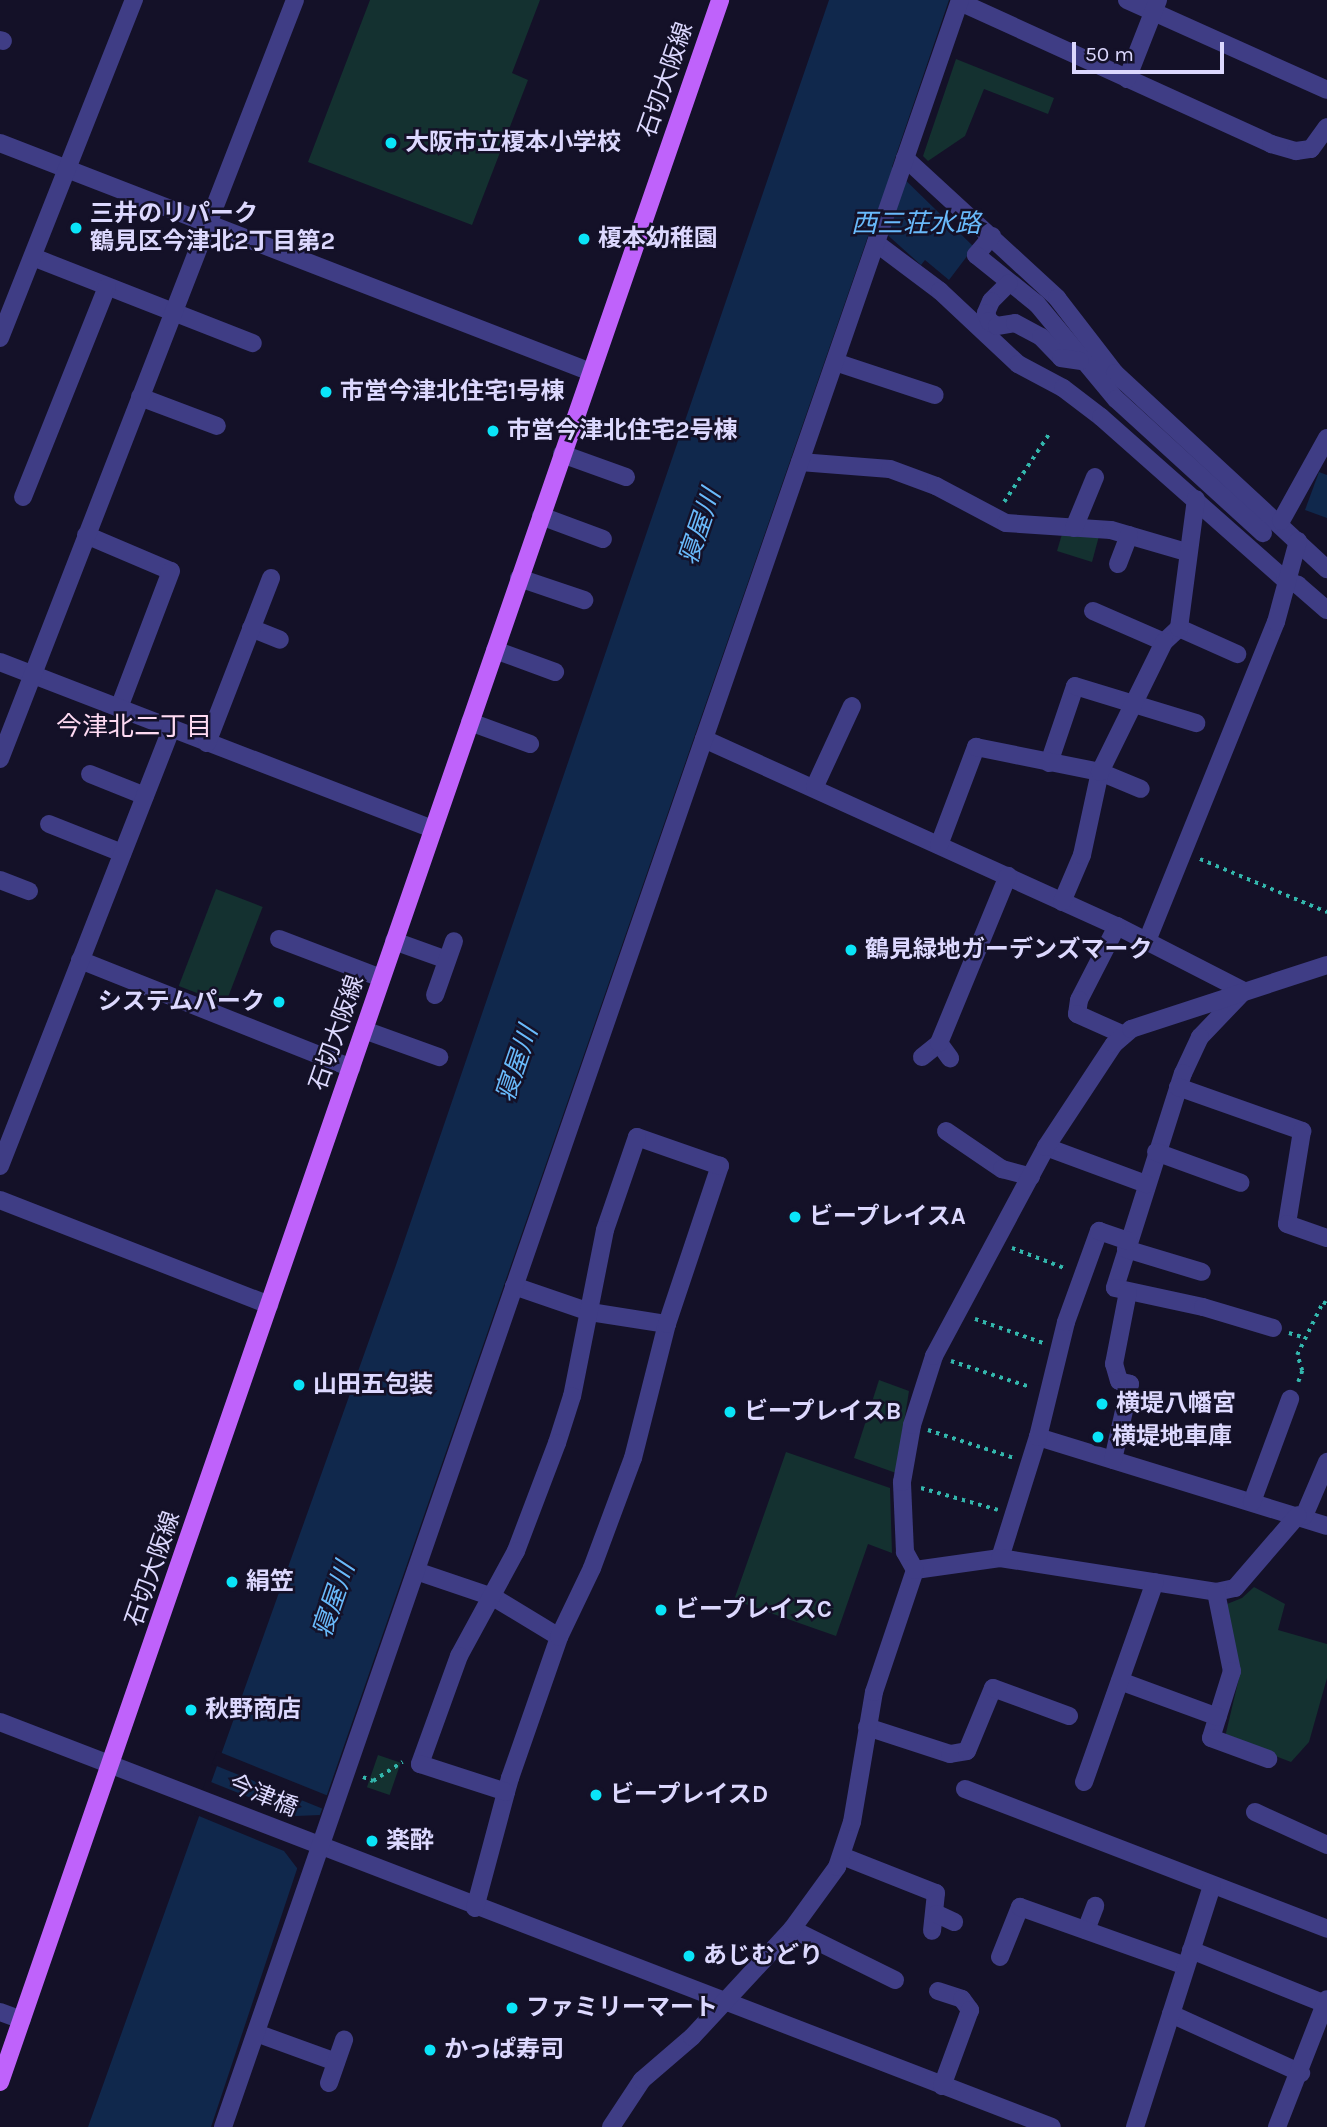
<!DOCTYPE html>
<html>
<head>
<meta charset="utf-8">
<style>
  body { margin:0 }
  #map { position:relative; width:1327px; height:2127px; overflow:hidden; background:#141128; font-family:Karla,"Noto Sans JP",sans-serif }
  div>[style] { position:absolute }
  [style*='--x'] { left:calc(var(--x)*1px); top:calc(var(--y)*1px); width:calc(var(--w)*1px); rotate:calc(var(--a)*1deg) }
  .green>* { inset:0; background:#143130; transform-origin:0 0 }
  .water>* { inset:0; background:#10284c }
  .pier>* { inset:0; background:#141128; transform-origin:0 0 }
  .path>* { height:3.5px; margin-top:-1.75px; transform-origin:0; background:repeating-linear-gradient(90deg,#33b7ad 0 3.5px,transparent 0 8.5px) }
  .minor>* { height:18px; margin:-9px; padding:0 9px; transform-origin:9px; border-radius:9px; background:#3f3d85 }
  .major>* { height:18px; margin:-9px; padding:0 9px; transform-origin:9px; border-radius:9px; background:#bf62fb }
  .dots>* { width:19px; height:19px; translate:-50% -50%; box-sizing:border-box; border:4px solid #141128; border-radius:50% }
  span { translate:-50% -50%; white-space:nowrap; text-align:center; line-height:1.15; -webkit-text-stroke:5px #141128; paint-order:stroke }
  .street-label { font-size:24px; color:#dcd8fe }
  .poi-label { font-size:24px; color:#dcd8fe; font-weight:700 }
  .left { translate:0 -50%; text-align:left }
  .right { translate:-100% -50%; text-align:right }
  .water-label { font-size:26px; color:#69bafb; font-style:italic }
  .neighbourhood-label { font-size:26px; color:#fedaf2 }
  .scale { position:absolute; left:1072px; top:42px; width:152px; height:32px; box-sizing:border-box; border:4px solid #dcd8fe; border-top:0; padding-left:9px; font-size:21px; line-height:24px; white-space:nowrap; color:#dcd8fe; -webkit-text-stroke:5px #141128; paint-order:stroke }
</style>
</head>
<body>
<div id="map">
  <div class="green">
    <div style="clip-path:polygon(370px 0,540px 0,512px 73px,528px 80px,472px 225px,308px 162px)"></div>
    <div style="clip-path:polygon(956px 59px,1054px 98px,1048px 114px,984px 89px,965px 136px,928px 161px,923px 156px)"></div>
    <div style="clip-path:polygon(1062px 534px,1099px 536px,1092px 562px,1057px 551px)"></div>
    <div style="left:216px;top:889px;width:50px;height:104px;rotate:21deg"></div>
    <div style="clip-path:polygon(879px 1380px,909px 1391px,896px 1473px,854px 1458px)"></div>
    <div style="clip-path:polygon(786px 1452px,890px 1488px,892px 1553px,868px 1544px,836px 1636px,734px 1600px)"></div>
    <div style="clip-path:polygon(1254px 1587px,1285px 1604px,1278px 1630px,1327px 1644px,1327px 1678px,1309px 1742px,1291px 1762px,1225px 1737px,1239px 1678px,1227px 1604px,1242px 1598px)"></div>
    <div style="left:378px;top:1755px;width:24px;height:34px;rotate:19deg"></div>
  </div>
  <div class="water">
    <div style="clip-path:polygon(829px 0,949px 0,892px 167px,974px 247px,949px 280px,925px 260px,921px 265px,873px 222px,321px 1812px,297px 1869px,211px 2127px,88px 2127px,396px 1265px)"></div>
    <div style="clip-path:polygon(1319px 472px,1327px 475px,1327px 518px,1305px 510px)"></div>
  </div>
  <div class="pier">
    <div style="left:217px;top:1751px;width:121px;height:14px;rotate:22deg"></div>
    <div style="clip-path:polygon(206px 1780px,296px 1816px,320px 1815px,300px 1872px,284px 1851px,194px 1814px)"></div>
  </div>
  <div class="path">
    <div style="--x:1004;--y:502;--w:82;--a:-56.5"></div>
    <div style="--x:1200;--y:859;--w:138;--a:22.7"></div>
    <div style="--x:1012;--y:1248;--w:59;--a:20.9"></div>
    <div style="--x:975;--y:1319;--w:72;--a:19.4"></div>
    <div style="--x:1289;--y:1333;--w:17;--a:17"></div>
    <div style="--x:951;--y:1361;--w:83;--a:18.2"></div>
    <div style="--x:1298;--y:1382;--w:12;--a:-70"></div>
    <div style="--x:1302;--y:1371;--w:17;--a:-107"></div>
    <div style="--x:1297;--y:1355;--w:59;--a:-63.9"></div>
    <div style="--x:1323;--y:1302;--w:4;--a:27"></div>
    <div style="--x:928;--y:1430;--w:90;--a:18"></div>
    <div style="--x:921;--y:1488;--w:80;--a:15.9"></div>
    <div style="--x:363;--y:1777;--w:11;--a:22"></div>
    <div style="--x:373;--y:1781;--w:35;--a:-33"></div>
  </div>
  <div class="minor">
    <div style="--x:1127;--y:0;--w:219;--a:24.2"></div>
    <div style="--x:960;--y:2;--w:342;--a:24.5"></div>
    <div style="--x:1271;--y:144;--w:26;--a:16"></div>
    <div style="--x:1296;--y:151;--w:15;--a:-8"></div>
    <div style="--x:1311;--y:149;--w:27;--a:-54"></div>
    <div style="--x:0;--y:40;--w:3;--a:18"></div>
    <div style="--x:1127;--y:79;--w:85;--a:-68.6"></div>
    <div style="--x:0;--y:143;--w:634;--a:21.18"></div>
    <div style="--x:905;--y:158;--w:207;--a:42.6"></div>
    <div style="--x:1057;--y:298;--w:95;--a:52.3"></div>
    <div style="--x:1115;--y:373;--w:289;--a:42.8"></div>
    <div style="--x:992;--y:236;--w:25;--a:130"></div>
    <div style="--x:976;--y:255;--w:78;--a:38.8"></div>
    <div style="--x:1037;--y:304;--w:124;--a:50.3"></div>
    <div style="--x:1116;--y:399;--w:199;--a:42.4"></div>
    <div style="--x:876;--y:243;--w:80;--a:36.9"></div>
    <div style="--x:940;--y:291;--w:107;--a:43.1"></div>
    <div style="--x:1018;--y:364;--w:51;--a:28.1"></div>
    <div style="--x:1063;--y:388;--w:48;--a:37.3"></div>
    <div style="--x:1101;--y:417;--w:246;--a:41.5"></div>
    <div style="--x:1285;--y:580;--w:14;--a:21"></div>
    <div style="--x:1298;--y:585;--w:38;--a:41"></div>
    <div style="--x:33;--y:257;--w:236;--a:21.4"></div>
    <div style="--x:1009;--y:283;--w:25;--a:135"></div>
    <div style="--x:991;--y:301;--w:13;--a:113"></div>
    <div style="--x:986;--y:313;--w:9;--a:69"></div>
    <div style="--x:989;--y:321;--w:9;--a:32"></div>
    <div style="--x:997;--y:326;--w:18;--a:-9"></div>
    <div style="--x:1015;--y:323;--w:30;--a:28"></div>
    <div style="--x:1041;--y:337;--w:29;--a:46"></div>
    <div style="--x:1061;--y:358;--w:19;--a:9"></div>
    <div style="--x:0;--y:338;--w:364;--a:-68.4"></div>
    <div style="--x:835;--y:362;--w:105;--a:18.3"></div>
    <div style="--x:140;--y:397;--w:82;--a:20.6"></div>
    <div style="--x:562;--y:454;--w:68;--a:19.8"></div>
    <div style="--x:800;--y:462;--w:90;--a:4.4"></div>
    <div style="--x:890;--y:469;--w:49;--a:20.3"></div>
    <div style="--x:936;--y:486;--w:79;--a:27.9"></div>
    <div style="--x:1006;--y:523;--w:105;--a:3.8"></div>
    <div style="--x:1111;--y:530;--w:78;--a:16.3"></div>
    <div style="--x:23;--y:497;--w:226;--a:-68.2"></div>
    <div style="--x:541;--y:516;--w:66;--a:20.4"></div>
    <div style="--x:1281;--y:521;--w:95;--a:-61"></div>
    <div style="--x:1074;--y:528;--w:55;--a:-67.6"></div>
    <div style="--x:86;--y:535;--w:92;--a:23"></div>
    <div style="--x:171;--y:571;--w:147;--a:110.8"></div>
    <div style="--x:1118;--y:564;--w:31;--a:-69"></div>
    <div style="--x:519;--y:578;--w:69;--a:18.7"></div>
    <div style="--x:1093;--y:611;--w:77;--a:23.6"></div>
    <div style="--x:1164;--y:642;--w:21;--a:-43"></div>
    <div style="--x:1179;--y:628;--w:64;--a:24.1"></div>
    <div style="--x:251;--y:628;--w:31;--a:22"></div>
    <div style="--x:1179;--y:628;--w:130;--a:-82.5"></div>
    <div style="--x:495;--y:650;--w:64;--a:20.1"></div>
    <div style="--x:0;--y:662;--w:464;--a:21.1"></div>
    <div style="--x:470;--y:722;--w:64;--a:20.1"></div>
    <div style="--x:704;--y:739;--w:453;--a:24.4"></div>
    <div style="--x:1117;--y:926;--w:143;--a:27.1"></div>
    <div style="--x:1244;--y:991;--w:64;--a:133.7"></div>
    <div style="--x:1200;--y:1037;--w:40;--a:115"></div>
    <div style="--x:1183;--y:1073;--w:225;--a:107.6"></div>
    <div style="--x:1115;--y:1288;--w:90;--a:12.2"></div>
    <div style="--x:1203;--y:1307;--w:73;--a:16.7"></div>
    <div style="--x:207;--y:743;--w:177;--a:-68.8"></div>
    <div style="--x:0;--y:759;--w:814;--a:-68.76"></div>
    <div style="--x:1049;--y:763;--w:81;--a:-71.3"></div>
    <div style="--x:1075;--y:686;--w:127;--a:17"></div>
    <div style="--x:90;--y:774;--w:59;--a:21.8"></div>
    <div style="--x:815;--y:786;--w:88;--a:-65.2"></div>
    <div style="--x:49;--y:824;--w:79;--a:21.7"></div>
    <div style="--x:939;--y:845;--w:105;--a:-69.3"></div>
    <div style="--x:976;--y:747;--w:126;--a:11.4"></div>
    <div style="--x:1100;--y:772;--w:44;--a:22.5"></div>
    <div style="--x:0;--y:880;--w:31;--a:21"></div>
    <div style="--x:1062;--y:902;--w:51;--a:-66.9"></div>
    <div style="--x:1082;--y:855;--w:85;--a:-77.8"></div>
    <div style="--x:1100;--y:772;--w:145;--a:-63.8"></div>
    <div style="--x:1117;--y:926;--w:83;--a:117.2"></div>
    <div style="--x:1079;--y:1000;--w:14;--a:98"></div>
    <div style="--x:1077;--y:1014;--w:51;--a:24.1"></div>
    <div style="--x:279;--y:939;--w:109;--a:20.9"></div>
    <div style="--x:394;--y:941;--w:56;--a:19.7"></div>
    <div style="--x:1147;--y:941;--w:344;--a:-68"></div>
    <div style="--x:1276;--y:622;--w:84;--a:-74.8"></div>
    <div style="--x:80;--y:960;--w:292;--a:21.7"></div>
    <div style="--x:435;--y:995;--w:57;--a:-70.6"></div>
    <div style="--x:364;--y:1030;--w:80;--a:19.8"></div>
    <div style="--x:939;--y:1043;--w:19;--a:54"></div>
    <div style="--x:922;--y:1057;--w:22;--a:-39"></div>
    <div style="--x:939;--y:1043;--w:181;--a:-67.6"></div>
    <div style="--x:1178;--y:1087;--w:132;--a:19.5"></div>
    <div style="--x:1302;--y:1131;--w:94;--a:99.2"></div>
    <div style="--x:1287;--y:1224;--w:42;--a:19.3"></div>
    <div style="--x:946;--y:1131;--w:68;--a:34.2"></div>
    <div style="--x:1002;--y:1169;--w:30;--a:15"></div>
    <div style="--x:1046;--y:1147;--w:107;--a:20.3"></div>
    <div style="--x:1156;--y:1152;--w:90;--a:20"></div>
    <div style="--x:0;--y:1166;--w:469;--a:-68.6"></div>
    <div style="--x:0;--y:1200;--w:289;--a:21.3"></div>
    <div style="--x:1126;--y:1249;--w:79;--a:16.8"></div>
    <div style="--x:514;--y:1286;--w:80;--a:18.9"></div>
    <div style="--x:590;--y:1312;--w:78;--a:8.9"></div>
    <div style="--x:1038;--y:1437;--w:302;--a:17.1"></div>
    <div style="--x:1113;--y:1460;--w:78;--a:-77.4"></div>
    <div style="--x:1130;--y:1384;--w:11;--a:-165"></div>
    <div style="--x:1119;--y:1381;--w:18;--a:-106"></div>
    <div style="--x:1114;--y:1364;--w:73;--a:-79"></div>
    <div style="--x:1252;--y:1502;--w:110;--a:-69.7"></div>
    <div style="--x:1304;--y:1516;--w:59;--a:-66.9"></div>
    <div style="--x:1000;--y:1558;--w:127;--a:-72.6"></div>
    <div style="--x:1038;--y:1437;--w:118;--a:-76.3"></div>
    <div style="--x:1066;--y:1322;--w:97;--a:-70.1"></div>
    <div style="--x:1099;--y:1231;--w:31;--a:19"></div>
    <div style="--x:915;--y:1570;--w:86;--a:-8"></div>
    <div style="--x:1000;--y:1558;--w:219;--a:8.9"></div>
    <div style="--x:1216;--y:1592;--w:19;--a:-12"></div>
    <div style="--x:1235;--y:1588;--w:96;--a:-49.2"></div>
    <div style="--x:416;--y:1571;--w:81;--a:18.7"></div>
    <div style="--x:493;--y:1597;--w:77;--a:31.2"></div>
    <div style="--x:1216;--y:1592;--w:81;--a:78.6"></div>
    <div style="--x:1232;--y:1671;--w:70;--a:107.4"></div>
    <div style="--x:1211;--y:1738;--w:61;--a:20.2"></div>
    <div style="--x:1120;--y:1681;--w:104;--a:20.2"></div>
    <div style="--x:0;--y:1722;--w:1127;--a:21.06"></div>
    <div style="--x:867;--y:1727;--w:87;--a:18"></div>
    <div style="--x:950;--y:1754;--w:17;--a:-10"></div>
    <div style="--x:967;--y:1751;--w:68;--a:-67.6"></div>
    <div style="--x:993;--y:1688;--w:81;--a:20.2"></div>
    <div style="--x:1084;--y:1782;--w:212;--a:-70.5"></div>
    <div style="--x:965;--y:1789;--w:388;--a:21.1"></div>
    <div style="--x:1255;--y:1812;--w:79;--a:24.6"></div>
    <div style="--x:842;--y:1856;--w:101;--a:21.5"></div>
    <div style="--x:936;--y:1893;--w:38;--a:96"></div>
    <div style="--x:475;--y:1908;--w:120;--a:-75"></div>
    <div style="--x:506;--y:1792;--w:15;--a:-74"></div>
    <div style="--x:510;--y:1778;--w:149;--a:-70.8"></div>
    <div style="--x:559;--y:1637;--w:76;--a:-64.4"></div>
    <div style="--x:592;--y:1568;--w:117;--a:-69.6"></div>
    <div style="--x:633;--y:1458;--w:138;--a:-75.8"></div>
    <div style="--x:667;--y:1324;--w:167;--a:-71.5"></div>
    <div style="--x:720;--y:1166;--w:88;--a:-160.7"></div>
    <div style="--x:637;--y:1137;--w:98;--a:109"></div>
    <div style="--x:605;--y:1230;--w:169;--a:101.2"></div>
    <div style="--x:572;--y:1396;--w:49;--a:107.7"></div>
    <div style="--x:557;--y:1443;--w:116;--a:110.8"></div>
    <div style="--x:516;--y:1551;--w:119;--a:118.5"></div>
    <div style="--x:459;--y:1656;--w:115;--a:109.9"></div>
    <div style="--x:420;--y:1764;--w:90;--a:18"></div>
    <div style="--x:937;--y:1914;--w:19;--a:25"></div>
    <div style="--x:792;--y:1929;--w:115;--a:26.3"></div>
    <div style="--x:1086;--y:1930;--w:26;--a:-69"></div>
    <div style="--x:1191;--y:1950;--w:144;--a:21.9"></div>
    <div style="--x:1000;--y:1957;--w:54;--a:-68.2"></div>
    <div style="--x:1020;--y:1907;--w:176;--a:19.6"></div>
    <div style="--x:938;--y:1991;--w:25;--a:18"></div>
    <div style="--x:962;--y:1999;--w:14;--a:54"></div>
    <div style="--x:970;--y:2010;--w:81;--a:110.2"></div>
    <div style="--x:0;--y:2012;--w:23;--a:20"></div>
    <div style="--x:1171;--y:2014;--w:143;--a:24.4"></div>
    <div style="--x:256;--y:2033;--w:85;--a:19.9"></div>
    <div style="--x:329;--y:2083;--w:46;--a:-70.8"></div>
    <div style="--x:223;--y:2127;--w:2251;--a:-70.89"></div>
    <div style="--x:611;--y:2127;--w:56;--a:-56.6"></div>
    <div style="--x:642;--y:2080;--w:66;--a:-40.7"></div>
    <div style="--x:692;--y:2037;--w:147;--a:-47.2"></div>
    <div style="--x:792;--y:1929;--w:77;--a:-54"></div>
    <div style="--x:837;--y:1867;--w:47;--a:-71.6"></div>
    <div style="--x:852;--y:1822;--w:132;--a:-80.4"></div>
    <div style="--x:874;--y:1692;--w:129;--a:-71.4"></div>
    <div style="--x:915;--y:1570;--w:21;--a:-119"></div>
    <div style="--x:905;--y:1552;--w:70;--a:-92.5"></div>
    <div style="--x:902;--y:1482;--w:58;--a:-80"></div>
    <div style="--x:912;--y:1425;--w:72;--a:-72.3"></div>
    <div style="--x:934;--y:1356;--w:237;--a:-61.8"></div>
    <div style="--x:1046;--y:1147;--w:123;--a:-56.6"></div>
    <div style="--x:1114;--y:1044;--w:23;--a:-41"></div>
    <div style="--x:1131;--y:1029;--w:206;--a:-18.1"></div>
    <div style="--x:1135;--y:2127;--w:253;--a:-72.3"></div>
    <div style="--x:1277;--y:2127;--w:137;--a:-68.7"></div>
  </div>
  <div class="major">
    <div style="--x:0;--y:2082;--w:2203;--a:-70.92"></div>
  </div>
  <div class="dots">
    <div style="left:391px;top:143px;background:#0ae4f8"></div>
    <div style="left:76px;top:228px;background:#0ae4f8"></div>
    <div style="left:584px;top:239px;background:#0ae4f8"></div>
    <div style="left:326px;top:392px;background:#0ae4f8"></div>
    <div style="left:493px;top:431px;background:#0ae4f8"></div>
    <div style="left:851px;top:950px;background:#0ae4f8"></div>
    <div style="left:279px;top:1002px;background:#0ae4f8"></div>
    <div style="left:795px;top:1217px;background:#0ae4f8"></div>
    <div style="left:299px;top:1385px;background:#0ae4f8"></div>
    <div style="left:1102px;top:1404px;background:#0ae4f8"></div>
    <div style="left:730px;top:1412px;background:#0ae4f8"></div>
    <div style="left:1098px;top:1437px;background:#0ae4f8"></div>
    <div style="left:232px;top:1582px;background:#0ae4f8"></div>
    <div style="left:661px;top:1610px;background:#0ae4f8"></div>
    <div style="left:191px;top:1710px;background:#0ae4f8"></div>
    <div style="left:596px;top:1795px;background:#0ae4f8"></div>
    <div style="left:372px;top:1841px;background:#0ae4f8"></div>
    <div style="left:689px;top:1956px;background:#0ae4f8"></div>
    <div style="left:512px;top:2008px;background:#0ae4f8"></div>
    <div style="left:430px;top:2050px;background:#0ae4f8"></div>
  </div>
  <div class="street-label">
    <span style="left:666px;top:80px;rotate:-71deg">石切大阪線</span>
    <span style="left:337px;top:1033px;rotate:-71deg">石切大阪線</span>
    <span style="left:153px;top:1569px;rotate:-71deg">石切大阪線</span>
    <span style="left:263px;top:1796px;rotate:22deg">今津橋</span>
  </div>
  <div class="poi-label">
    <span class="left" style="left:405px;top:143px">大阪市立榎本小学校</span>
    <span class="left" style="left:90px;top:228px">三井のリパーク<br>鶴見区今津北2丁目第2</span>
    <span class="left" style="left:598px;top:239px">榎本幼稚園</span>
    <span class="left" style="left:340px;top:392px">市営今津北住宅1号棟</span>
    <span class="left" style="left:507px;top:431px">市営今津北住宅2号棟</span>
    <span class="left" style="left:865px;top:950px">鶴見緑地ガーデンズマーク</span>
    <span class="right" style="left:265px;top:1002px">システムパーク</span>
    <span class="left" style="left:809px;top:1217px">ビープレイスA</span>
    <span class="left" style="left:313px;top:1385px">山田五包装</span>
    <span class="left" style="left:1116px;top:1404px">横堤八幡宮</span>
    <span class="left" style="left:744px;top:1412px">ビープレイスB</span>
    <span class="left" style="left:1112px;top:1437px">横堤地車庫</span>
    <span class="left" style="left:246px;top:1582px">絹笠</span>
    <span class="left" style="left:675px;top:1610px">ビープレイスC</span>
    <span class="left" style="left:205px;top:1710px">秋野商店</span>
    <span class="left" style="left:610px;top:1795px">ビープレイスD</span>
    <span class="left" style="left:386px;top:1841px">楽酔</span>
    <span class="left" style="left:703px;top:1956px">あじむどり</span>
    <span class="left" style="left:526px;top:2008px">ファミリーマート</span>
    <span class="left" style="left:444px;top:2050px">かっぱ寿司</span>
  </div>
  <div class="water-label">
    <span style="left:916px;top:224px">西三荘水路</span>
    <span style="left:700px;top:527px;rotate:-71deg">寝屋川</span>
    <span style="left:517px;top:1064px;rotate:-71deg">寝屋川</span>
    <span style="left:334px;top:1600px;rotate:-71deg">寝屋川</span>
  </div>
  <div class="neighbourhood-label">
    <span style="left:134px;top:727px">今津北二丁目</span>
  </div>
  <div class="scale">50 m</div>
</div>
</body>
</html>
